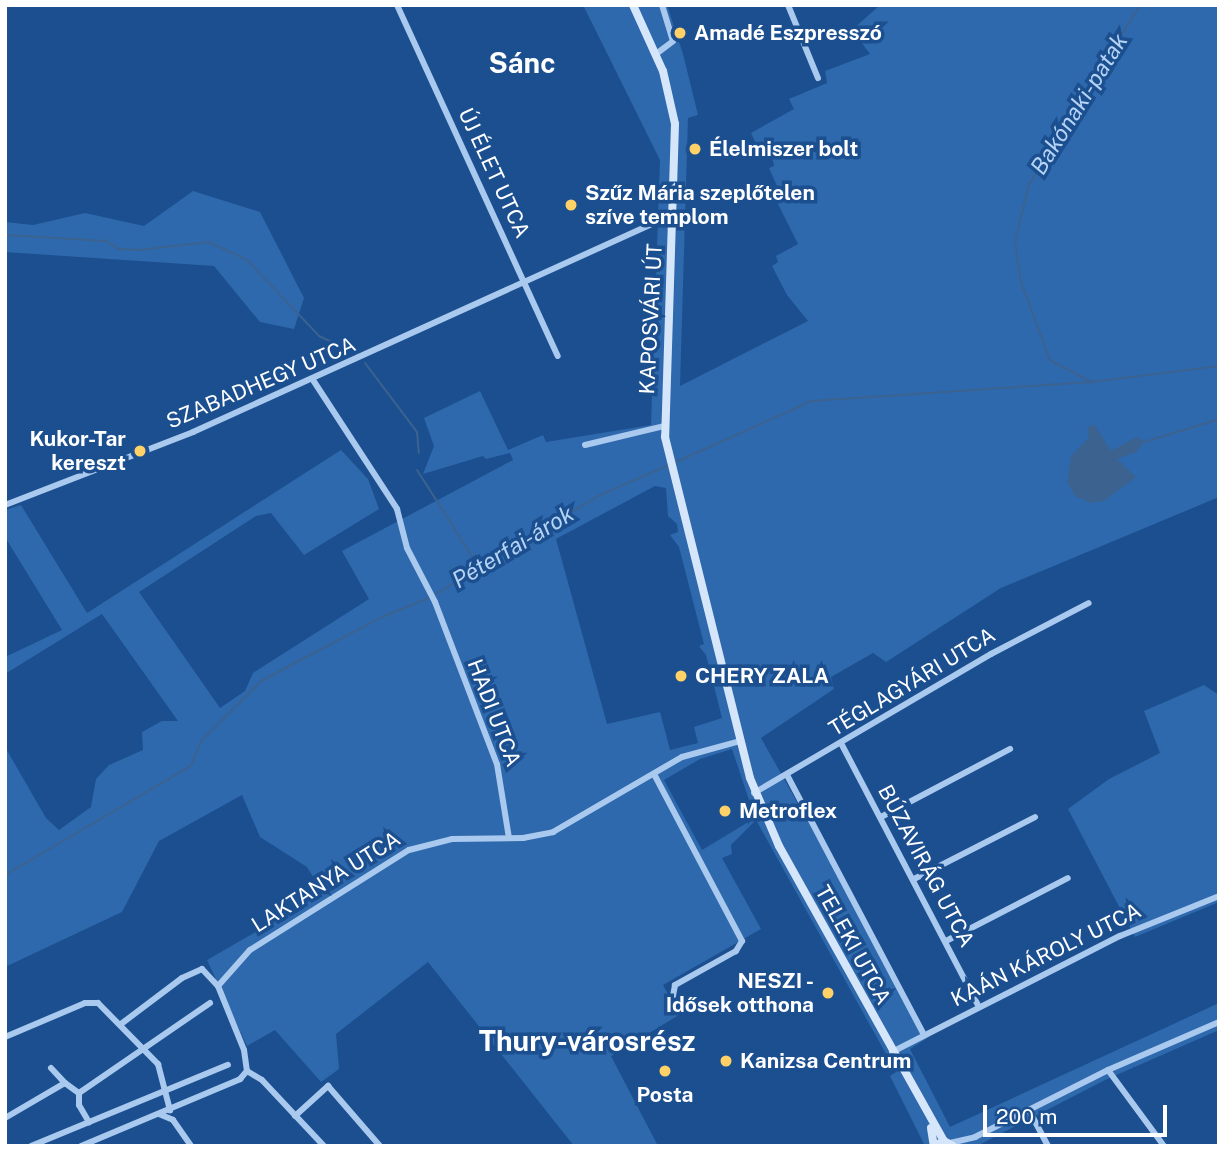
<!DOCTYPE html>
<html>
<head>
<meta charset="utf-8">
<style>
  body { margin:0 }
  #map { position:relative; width:1224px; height:1151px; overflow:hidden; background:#1b4f8f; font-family:"Public Sans",sans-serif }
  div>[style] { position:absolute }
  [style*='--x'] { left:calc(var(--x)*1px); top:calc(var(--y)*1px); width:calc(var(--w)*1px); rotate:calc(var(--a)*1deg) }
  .green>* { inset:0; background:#2e69ad }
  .water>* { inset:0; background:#3c6290 }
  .stream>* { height:2px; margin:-1px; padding:0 1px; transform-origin:1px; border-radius:1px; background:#3c6290 }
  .street>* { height:6px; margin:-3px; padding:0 3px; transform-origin:3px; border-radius:3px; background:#a9c9ee }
  .secondary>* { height:8px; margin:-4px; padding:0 4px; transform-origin:4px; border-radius:4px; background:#d6e6fa }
  .dots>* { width:19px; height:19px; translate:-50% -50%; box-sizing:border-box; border:4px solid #1b4f8f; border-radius:50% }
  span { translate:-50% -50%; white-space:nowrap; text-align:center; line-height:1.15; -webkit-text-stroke:7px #1b4f8f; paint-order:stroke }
  .poi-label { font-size:21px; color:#fff; font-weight:700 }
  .left { translate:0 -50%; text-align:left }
  .right { translate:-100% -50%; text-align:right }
  .street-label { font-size:21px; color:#fff }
  .water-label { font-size:23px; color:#b5d3f5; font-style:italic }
  .district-label { font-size:28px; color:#fff; font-weight:700 }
  .frame { position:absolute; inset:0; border:7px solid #fff; pointer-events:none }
  .scale { position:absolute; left:983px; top:1105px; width:184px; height:32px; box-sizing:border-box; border:4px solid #fff; border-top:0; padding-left:9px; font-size:21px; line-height:24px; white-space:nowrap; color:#fff; -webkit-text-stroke:5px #1b4f8f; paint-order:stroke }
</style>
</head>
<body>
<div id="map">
  <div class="green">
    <div style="clip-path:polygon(evenodd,583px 5px,667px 5px,683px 54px,698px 115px,688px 118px,680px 386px,808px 321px,787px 295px,772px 266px,778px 262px,776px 256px,798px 244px,775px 198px,781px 195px,769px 168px,774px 166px,771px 153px,762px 156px,751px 133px,794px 109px,789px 99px,827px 83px,825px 71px,870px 54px,852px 30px,880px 5px,1218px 5px,1219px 497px,1001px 588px,886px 662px,873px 653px,831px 677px,834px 689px,761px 738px,929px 1037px,910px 1049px,950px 1127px,1219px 1003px,1219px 1030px,1105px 1080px,977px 1146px,925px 1146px,890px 1076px,896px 1072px,756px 820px,731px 845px,732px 854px,722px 858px,761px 929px,663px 985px,679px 1015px,611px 1056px,658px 1146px,574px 1146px,428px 962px,336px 1034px,339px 1069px,321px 1082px,275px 1030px,247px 1046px,207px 960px,323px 893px,307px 867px,260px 837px,242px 795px,159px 841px,122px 912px,5px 967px,5px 747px,46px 818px,59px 830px,91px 807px,96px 779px,109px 765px,143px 750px,142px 732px,162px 721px,178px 721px,102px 614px,5px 674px,5px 657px,62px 630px,5px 537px,5px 510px,21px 505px,87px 613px,341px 450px,368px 479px,379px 509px,304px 555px,271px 513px,256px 516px,139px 592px,220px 708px,245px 691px,253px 673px,369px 599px,342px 551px,513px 460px,510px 453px,486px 459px,483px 456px,423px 474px,434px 446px,424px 418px,480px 391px,508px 450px,543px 435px,546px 442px,651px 425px,660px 160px,583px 5px,655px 486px,666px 488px,668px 516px,677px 524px,678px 532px,670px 535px,679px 547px,704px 644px,699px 646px,706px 655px,722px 718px,694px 727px,698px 743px,670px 750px,660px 712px,607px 724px,556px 539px,655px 486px,583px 5px,732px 749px,755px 818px,702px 850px,664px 780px,700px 759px,732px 749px)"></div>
    <div style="clip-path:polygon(193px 191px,260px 212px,304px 298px,294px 329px,260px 322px,214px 266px,5px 252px,5px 222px,33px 225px,85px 213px,144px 226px)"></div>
    <div style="clip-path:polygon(1204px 685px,1219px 695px,1219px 902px,1135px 937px,1068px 809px,1109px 779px,1160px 753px,1144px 711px)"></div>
  </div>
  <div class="water">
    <div style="clip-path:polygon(1094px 424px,1111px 451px,1137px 437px,1144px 442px,1136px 452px,1117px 459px,1136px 477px,1104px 501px,1091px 503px,1075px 496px,1067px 482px,1071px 456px,1089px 438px,1087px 428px)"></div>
  </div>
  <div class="stream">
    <div style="--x:1140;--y:5;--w:211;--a:121.8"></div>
    <div style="--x:1029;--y:184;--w:60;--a:103.6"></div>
    <div style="--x:1015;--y:242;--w:40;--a:81.5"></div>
    <div style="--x:1021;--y:282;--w:83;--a:69.6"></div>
    <div style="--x:1050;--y:360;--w:47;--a:28.2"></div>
    <div style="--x:1091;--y:382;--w:129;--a:-7.1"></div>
    <div style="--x:5;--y:235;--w:101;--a:3.4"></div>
    <div style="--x:106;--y:241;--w:15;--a:32"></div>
    <div style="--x:119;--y:249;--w:20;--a:3"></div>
    <div style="--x:139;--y:250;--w:70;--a:-6.5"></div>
    <div style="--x:209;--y:242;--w:42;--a:25.3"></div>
    <div style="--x:247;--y:260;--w:105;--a:46.5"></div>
    <div style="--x:319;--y:336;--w:42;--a:25.3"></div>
    <div style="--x:365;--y:363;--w:86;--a:53"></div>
    <div style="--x:417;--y:432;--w:21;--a:85"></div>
    <div style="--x:1144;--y:442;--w:78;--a:-17"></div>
    <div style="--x:674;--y:463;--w:150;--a:-24.3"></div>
    <div style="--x:811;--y:401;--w:281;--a:-3.9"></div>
    <div style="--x:417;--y:470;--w:115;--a:57.4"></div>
    <div style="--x:436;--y:594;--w:192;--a:-31.1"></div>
    <div style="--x:600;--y:495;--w:75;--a:-23.5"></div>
    <div style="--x:5;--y:875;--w:216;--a:-30.4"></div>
    <div style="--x:191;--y:766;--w:27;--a:-68"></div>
    <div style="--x:201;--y:741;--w:85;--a:-45"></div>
    <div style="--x:261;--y:681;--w:135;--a:-27.9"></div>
    <div style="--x:380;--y:618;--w:55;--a:-22.4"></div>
  </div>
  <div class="street">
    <div style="--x:397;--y:5;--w:386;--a:65.4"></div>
    <div style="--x:788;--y:5;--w:79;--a:67.7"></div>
    <div style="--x:656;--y:54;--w:21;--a:-37"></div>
    <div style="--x:673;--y:41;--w:38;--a:-107"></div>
    <div style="--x:313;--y:380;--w:154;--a:56.9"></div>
    <div style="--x:397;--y:509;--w:40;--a:75.6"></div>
    <div style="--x:407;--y:548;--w:61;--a:62.6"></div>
    <div style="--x:435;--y:602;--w:173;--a:69.1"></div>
    <div style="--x:497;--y:764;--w:75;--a:80.8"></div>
    <div style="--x:585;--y:445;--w:81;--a:-13.5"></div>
    <div style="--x:5;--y:505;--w:202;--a:-21.2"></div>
    <div style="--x:193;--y:432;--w:528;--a:-24.38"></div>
    <div style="--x:842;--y:745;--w:293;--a:62.4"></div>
    <div style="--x:654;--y:774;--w:189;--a:62.2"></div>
    <div style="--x:742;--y:941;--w:12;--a:121"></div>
    <div style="--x:736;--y:951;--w:70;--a:150.9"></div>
    <div style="--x:675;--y:985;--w:11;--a:100"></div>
    <div style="--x:787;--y:775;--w:294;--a:62.2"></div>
    <div style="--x:754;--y:793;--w:275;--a:-30.4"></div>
    <div style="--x:991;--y:654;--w:110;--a:-27.5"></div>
    <div style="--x:881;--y:817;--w:146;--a:-27.8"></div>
    <div style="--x:914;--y:879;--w:136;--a:-27.1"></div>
    <div style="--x:946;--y:941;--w:137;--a:-27.3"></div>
    <div style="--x:218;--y:986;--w:48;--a:-48.4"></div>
    <div style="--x:250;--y:950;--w:188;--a:-32.2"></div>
    <div style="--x:409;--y:850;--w:44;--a:-14.3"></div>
    <div style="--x:452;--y:839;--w:71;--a:-0.8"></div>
    <div style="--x:523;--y:838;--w:31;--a:-11"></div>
    <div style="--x:553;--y:832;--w:149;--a:-30.2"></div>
    <div style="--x:682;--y:757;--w:60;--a:-15.4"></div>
    <div style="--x:121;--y:1024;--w:76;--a:-37"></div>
    <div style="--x:182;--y:978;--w:22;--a:-24"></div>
    <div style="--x:202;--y:969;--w:23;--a:47"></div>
    <div style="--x:218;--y:986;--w:69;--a:67.9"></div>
    <div style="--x:244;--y:1050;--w:21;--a:82"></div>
    <div style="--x:5;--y:1037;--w:87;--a:-23"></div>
    <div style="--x:85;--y:1003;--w:13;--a:0"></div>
    <div style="--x:98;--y:1003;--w:86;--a:45.5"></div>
    <div style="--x:158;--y:1064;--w:48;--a:75.4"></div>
    <div style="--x:892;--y:1052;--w:256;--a:-27"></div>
    <div style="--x:1120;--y:936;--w:107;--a:-22"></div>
    <div style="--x:51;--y:1068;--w:21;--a:47"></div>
    <div style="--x:1108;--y:1070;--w:94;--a:53.6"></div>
    <div style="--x:247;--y:1071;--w:17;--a:31"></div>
    <div style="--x:262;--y:1080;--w:91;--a:46.8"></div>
    <div style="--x:79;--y:1093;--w:159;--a:-34.5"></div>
    <div style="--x:1029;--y:1110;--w:41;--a:62.2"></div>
    <div style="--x:159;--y:1114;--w:15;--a:23"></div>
    <div style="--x:173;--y:1120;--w:32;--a:55"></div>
    <div style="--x:295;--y:1116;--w:45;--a:-42.3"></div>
    <div style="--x:328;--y:1086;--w:79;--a:49.1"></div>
    <div style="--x:5;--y:1118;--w:69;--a:-30.3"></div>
    <div style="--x:65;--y:1083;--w:17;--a:36"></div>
    <div style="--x:79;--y:1093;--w:12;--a:90"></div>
    <div style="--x:79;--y:1105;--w:20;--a:60"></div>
    <div style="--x:950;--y:1143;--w:26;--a:-13"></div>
    <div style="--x:975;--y:1137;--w:149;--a:-26.7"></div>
    <div style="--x:1108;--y:1070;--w:121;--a:-23.4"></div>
    <div style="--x:31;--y:1146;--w:213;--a:-22.4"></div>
    <div style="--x:81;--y:1146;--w:173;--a:-22.8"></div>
    <div style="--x:240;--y:1079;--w:11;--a:-49"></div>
  </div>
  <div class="secondary">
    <div style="--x:633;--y:5;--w:72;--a:65.6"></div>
    <div style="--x:663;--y:71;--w:54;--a:77.2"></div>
    <div style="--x:675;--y:124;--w:313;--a:91.8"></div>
    <div style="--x:665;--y:437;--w:351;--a:76"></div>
    <div style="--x:750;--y:778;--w:74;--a:66.9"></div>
    <div style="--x:779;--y:846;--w:338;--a:60.8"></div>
    <div style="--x:931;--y:1128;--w:18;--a:81"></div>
    <div style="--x:934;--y:1146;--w:11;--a:-27"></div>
    <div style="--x:944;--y:1141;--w:10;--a:29"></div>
  </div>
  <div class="dots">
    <div style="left:680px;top:33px;background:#ffd166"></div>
    <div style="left:695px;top:149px;background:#ffd166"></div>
    <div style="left:571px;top:205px;background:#ffd166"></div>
    <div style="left:140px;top:451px;background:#ffd166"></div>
    <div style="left:681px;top:676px;background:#ffd166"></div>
    <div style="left:725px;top:811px;background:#ffd166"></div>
    <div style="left:828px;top:993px;background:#ffd166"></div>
    <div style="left:726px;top:1061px;background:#ffd166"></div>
    <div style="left:665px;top:1071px;background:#ffd166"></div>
  </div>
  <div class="poi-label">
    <span class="left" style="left:694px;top:33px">Amadé Eszpresszó</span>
    <span class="left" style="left:709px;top:149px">Élelmiszer bolt</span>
    <span class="left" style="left:585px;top:205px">Szűz Mária szeplőtelen<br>szíve templom</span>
    <span class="right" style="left:126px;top:451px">Kukor-Tar<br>kereszt</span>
    <span class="left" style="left:695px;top:676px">CHERY ZALA</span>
    <span class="left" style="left:739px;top:811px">Metroflex</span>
    <span class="right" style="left:814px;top:993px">NESZI -<br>Idősek otthona</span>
    <span class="left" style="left:740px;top:1061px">Kanizsa Centrum</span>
    <span style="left:665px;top:1095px">Posta</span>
  </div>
  <div class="street-label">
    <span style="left:494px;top:173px;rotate:65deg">ÚJ ÉLET UTCA</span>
    <span style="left:651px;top:319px;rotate:-87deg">KAPOSVÁRI ÚT</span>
    <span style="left:261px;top:383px;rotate:-23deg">SZABADHEGY UTCA</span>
    <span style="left:912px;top:682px;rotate:-31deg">TÉGLAGYÁRI UTCA</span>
    <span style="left:494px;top:713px;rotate:69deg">HADI UTCA</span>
    <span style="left:926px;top:866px;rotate:62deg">BÚZAVIRÁG UTCA</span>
    <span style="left:326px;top:882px;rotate:-32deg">LAKTANYA UTCA</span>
    <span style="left:853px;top:945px;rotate:61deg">TELEKI UTCA</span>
    <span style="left:1046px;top:955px;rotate:-26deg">KAÁN KÁROLY UTCA</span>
  </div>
  <div class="water-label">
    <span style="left:1079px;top:104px;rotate:-58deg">Bakónaki-patak</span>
    <span style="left:513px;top:547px;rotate:-31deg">Péterfai-árok</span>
  </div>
  <div class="district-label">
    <span style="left:522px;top:63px">Sánc</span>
    <span style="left:587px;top:1041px">Thury-városrész</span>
  </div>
  <div class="frame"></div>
  <div class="scale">200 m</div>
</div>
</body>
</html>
